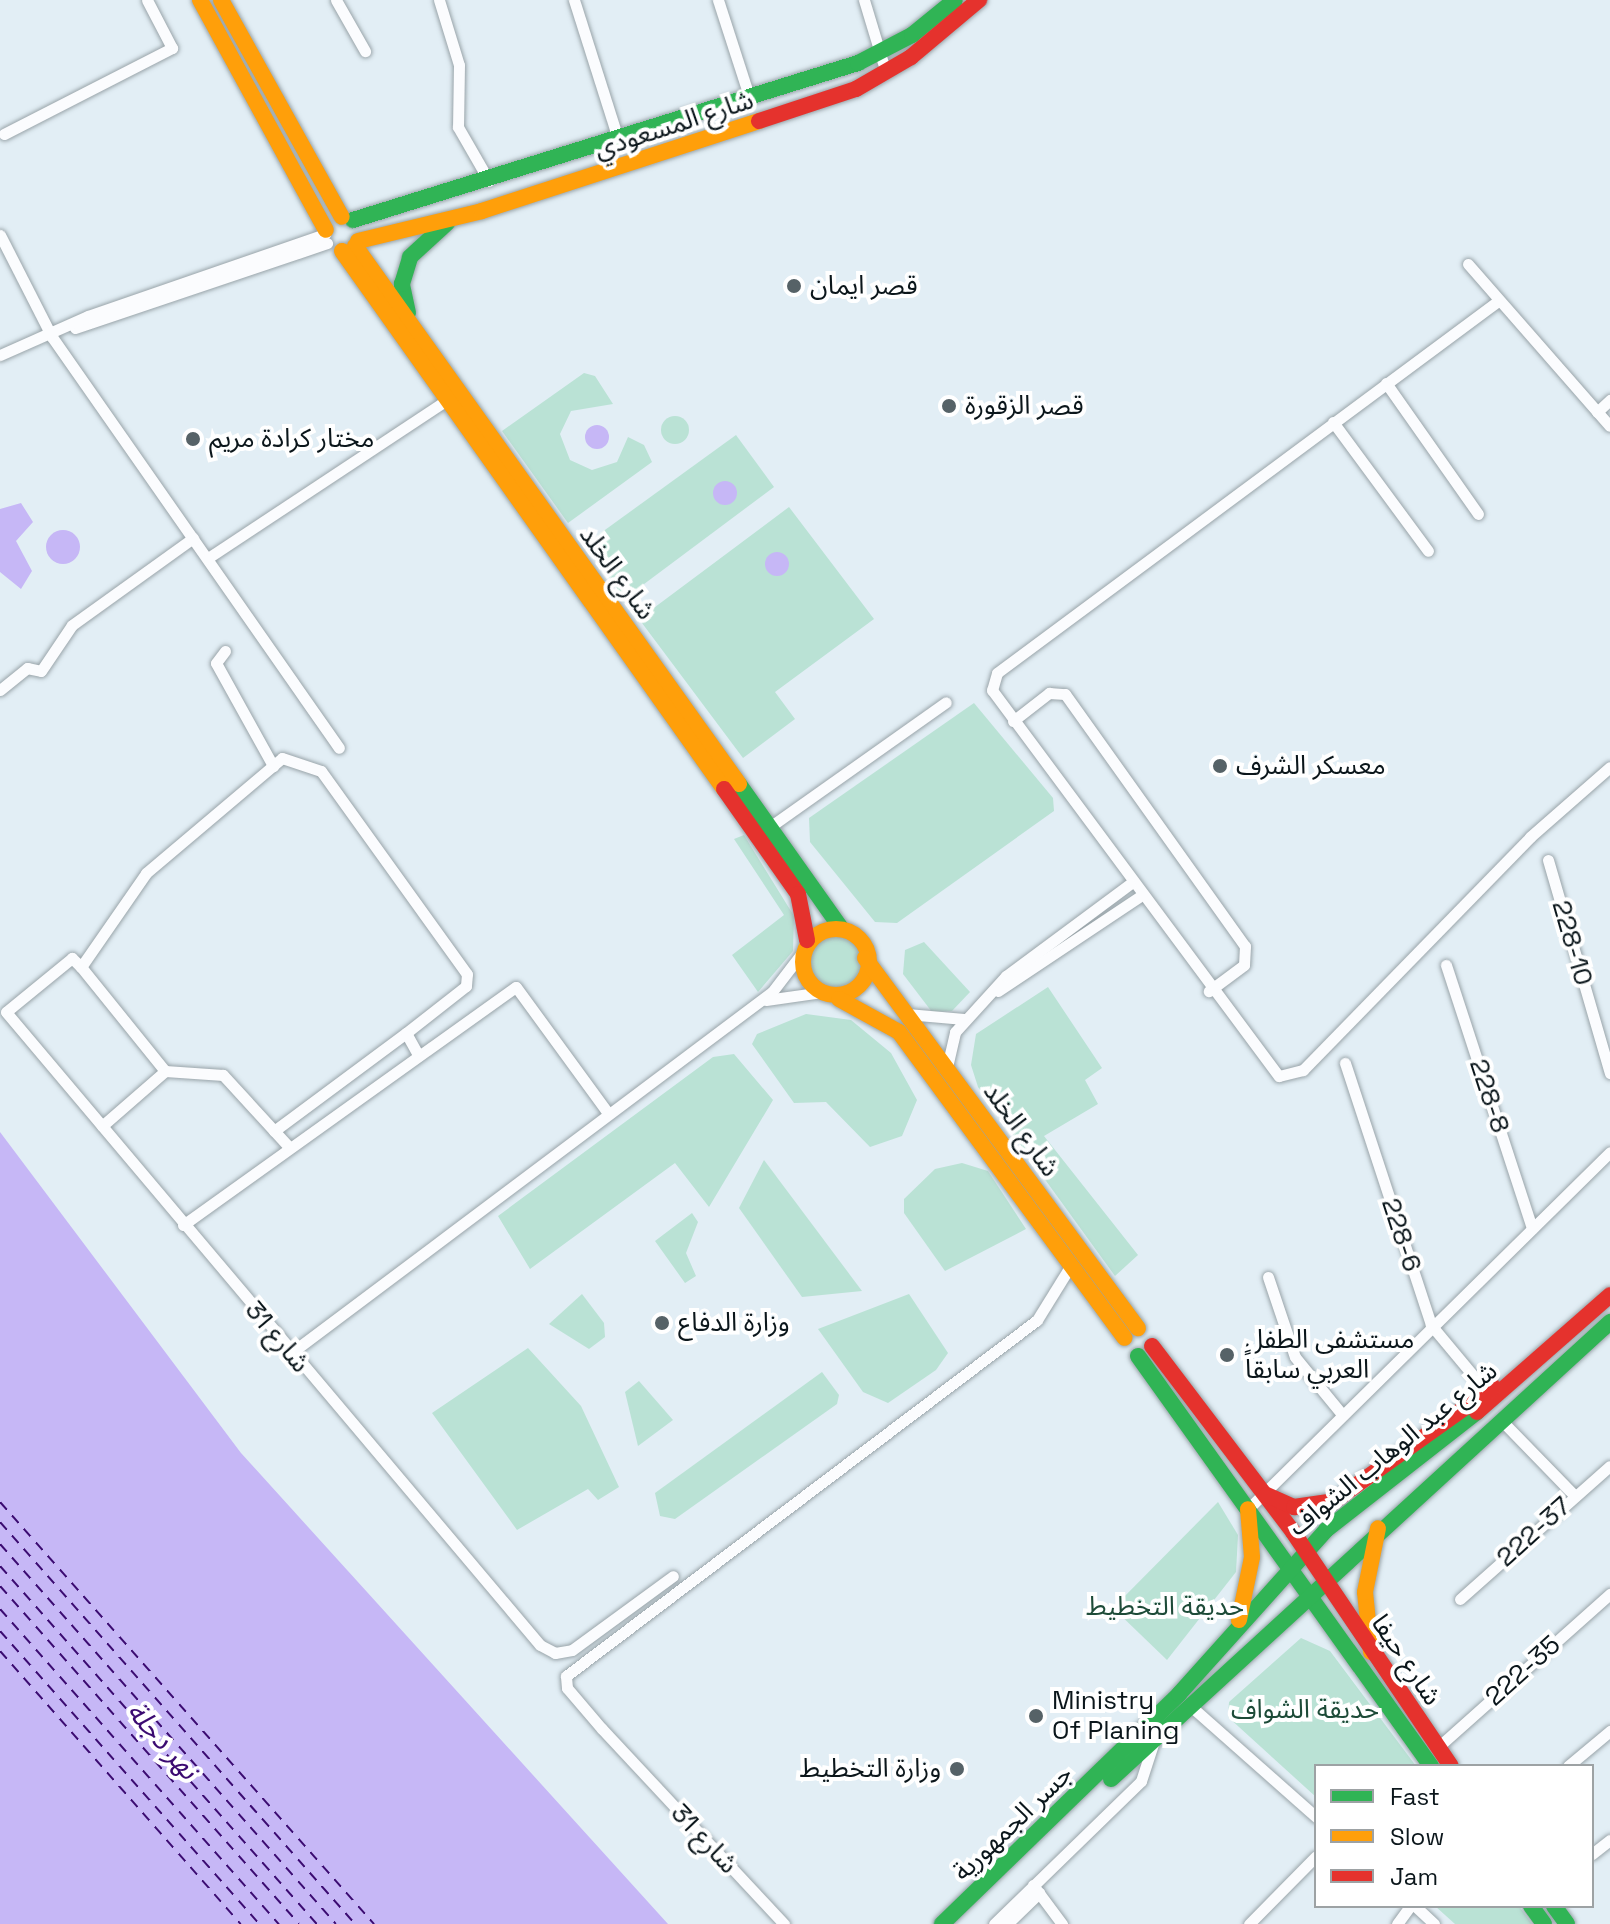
<!DOCTYPE html>
<html>
<head>
<meta charset="utf-8">
<style>
  body { margin:0 }
  #map { position:relative; width:1610px; height:1924px; overflow:hidden; background:#e2eef5; font-family:"Space Grotesk","Noto Sans Arabic",sans-serif }
  div>[style] { position:absolute }
  [style*='--x'] { left:calc(var(--x)*1px); top:calc(var(--y)*1px); width:calc(var(--w)*1px); rotate:calc(var(--a)*1deg) }
  .green>* { inset:0; background:#bae2d5 }
  .round { border-radius:50% }
  .water>* { inset:0; background:#c6b7f6 }
  .ferry>* { height:2px; margin-top:-1px; transform-origin:0; background:repeating-linear-gradient(90deg,#3b0b71 0 10px,transparent 0 18px) }
  .roads { filter:drop-shadow(0 0 2px #99a4a9) drop-shadow(0 0 2px #99a4a9) }
  .street>* { height:11px; margin:-5.5px; padding:0 5.5px; transform-origin:5.5px; border-radius:5.5px; background:#fbfcfe }
  .fast>* { height:16px; margin:-8px; padding:0 8px; transform-origin:8px; border-radius:8px; background:#30b455 }
  .slow>* { height:16px; margin:-8px; padding:0 8px; transform-origin:8px; border-radius:8px; background:#ff9f0a }
  .slow>.ring { margin:-8px; padding:0; box-sizing:content-box; background:none; border:16px solid #ff9f0a; border-radius:50% }
  .jam>* { height:16px; margin:-8px; padding:0 8px; transform-origin:8px; border-radius:8px; background:#e5322d }
  .dots>* { width:22px; height:22px; translate:-50% -50%; box-sizing:border-box; border:4px solid #fff; border-radius:50% }
  span { translate:-50% -50%; white-space:nowrap; text-align:center; line-height:1.15; -webkit-text-stroke:8px #fff; paint-order:stroke }
  .street-label { font-size:26px; color:#0b161b }
  .poi-label { font-size:26px; color:#0b161b }
  .left { translate:0 -50%; text-align:left }
  .right { translate:-100% -50%; text-align:right }
  .park-label { font-size:26px; color:#1d4b38 }
  .water-label { font-size:28px; color:#3b0b71; font-style:italic }
  .legend { position:absolute; left:1314px; top:1764px; width:280px; height:144px; box-sizing:border-box; background:#fff; border:2px solid #9da2a4; margin:0; padding:10px 14px; list-style:none; font-size:24px; color:#0b161b }
  .legend li { display:flex; align-items:center; gap:16px; height:40px }
  .legend b { width:40px; border:2px solid #9da2a4 }
</style>
</head>
<body>
<div id="map">
  <div class="green">
    <div style="clip-path:polygon(584px 373px,595px 376px,613px 404px,571px 411px,560px 434px,570px 460px,592px 470px,617px 462px,628px 437px,644px 445px,652px 462px,568px 523px,502px 431px)"></div>
    <div class="round" style="left:661px;top:416px;width:28px;height:28px"></div>
    <div style="clip-path:polygon(736px 435px,774px 487px,624px 599px,597px 560px,598px 535px)"></div>
    <div style="clip-path:polygon(789px 507px,874px 619px,775px 692px,795px 719px,743px 758px,639px 619px)"></div>
    <div style="clip-path:polygon(974px 703px,1053px 798px,1054px 811px,897px 923px,875px 922px,810px 842px,809px 818px)"></div>
    <div style="clip-path:polygon(744px 835px,794px 916px,793px 951px,758px 992px,732px 955px,784px 915px,734px 839px)"></div>
    <div class="round" style="left:807px;top:933px;width:56px;height:56px"></div>
    <div style="clip-path:polygon(924px 942px,970px 992px,952px 1011px,932px 1012px,903px 974px,905px 950px)"></div>
    <div style="clip-path:polygon(1048px 987px,1102px 1068px,1085px 1080px,1098px 1104px,1044px 1136px,1138px 1255px,1115px 1276px,978px 1087px,971px 1065px,976px 1034px)"></div>
    <div style="clip-path:polygon(806px 1014px,851px 1020px,891px 1053px,917px 1100px,902px 1136px,870px 1147px,826px 1102px,794px 1103px,752px 1044px,757px 1034px)"></div>
    <div style="clip-path:polygon(734px 1054px,773px 1100px,709px 1207px,675px 1163px,530px 1269px,498px 1216px,713px 1057px)"></div>
    <div style="clip-path:polygon(764px 1160px,862px 1291px,802px 1297px,739px 1208px)"></div>
    <div style="clip-path:polygon(962px 1163px,988px 1171px,1026px 1229px,945px 1271px,904px 1213px,904px 1199px,935px 1169px)"></div>
    <div style="clip-path:polygon(692px 1213px,698px 1222px,686px 1253px,696px 1276px,685px 1283px,655px 1241px)"></div>
    <div style="clip-path:polygon(582px 1294px,604px 1323px,605px 1337px,589px 1349px,549px 1324px)"></div>
    <div style="clip-path:polygon(909px 1294px,948px 1353px,936px 1370px,888px 1403px,863px 1392px,818px 1329px)"></div>
    <div style="clip-path:polygon(528px 1348px,581px 1406px,619px 1487px,598px 1500px,588px 1489px,517px 1530px,432px 1413px)"></div>
    <div style="clip-path:polygon(822px 1372px,839px 1395px,837px 1404px,675px 1519px,660px 1516px,655px 1493px)"></div>
    <div style="clip-path:polygon(639px 1381px,673px 1420px,638px 1446px,625px 1392px)"></div>
    <div style="clip-path:polygon(1218px 1502px,1238px 1535px,1236px 1572px,1167px 1660px,1113px 1608px)"></div>
    <div style="clip-path:polygon(1301px 1638px,1330px 1651px,1416px 1766px,1316px 1766px,1316px 1797px,1228px 1717px,1229px 1702px)"></div>
    <div style="clip-path:polygon(1435px 1906px,1519px 1906px,1532px 1924px,1455px 1924px)"></div>
  </div>
  <div class="water">
    <div class="round" style="left:585px;top:425px;width:24px;height:24px"></div>
    <div class="round" style="left:713px;top:481px;width:24px;height:24px"></div>
    <div style="clip-path:polygon(21px 503px,33px 522px,16px 541px,32px 571px,21px 589px,0 572px,0 509px)"></div>
    <div class="round" style="left:46px;top:530px;width:34px;height:34px"></div>
    <div class="round" style="left:765px;top:552px;width:24px;height:24px"></div>
    <div style="clip-path:polygon(0 1132px,241px 1453px,668px 1924px,0 1924px)"></div>
  </div>
  <div class="ferry">
    <div style="--x:0;--y:1502;--w:564;--a:48.45"></div>
    <div style="--x:0;--y:1522;--w:536;--a:48.55"></div>
    <div style="--x:0;--y:1544;--w:507;--a:48.52"></div>
    <div style="--x:0;--y:1566;--w:478;--a:48.5"></div>
    <div style="--x:0;--y:1586;--w:451;--a:48.5"></div>
    <div style="--x:0;--y:1609;--w:421;--a:48.5"></div>
    <div style="--x:0;--y:1631;--w:391;--a:48.5"></div>
    <div style="--x:0;--y:1651;--w:364;--a:48.6"></div>
  </div>
  <div class="roads">
    <div class="street">
      <div style="--x:336;--y:0;--w:59;--a:60.4"></div>
      <div style="--x:439;--y:0;--w:68;--a:72.9"></div>
      <div style="--x:459;--y:65;--w:62;--a:90.9"></div>
      <div style="--x:458;--y:127;--w:62;--a:60.1"></div>
      <div style="--x:574;--y:0;--w:146;--a:72.4"></div>
      <div style="--x:718;--y:0;--w:101;--a:72.1"></div>
      <div style="--x:864;--y:0;--w:76;--a:73.2"></div>
      <div style="--x:4;--y:134;--w:189;--a:-27.1"></div>
      <div style="--x:172;--y:48;--w:54;--a:-117.5"></div>
      <div style="--x:0;--y:235;--w:114;--a:63"></div>
      <div style="--x:52;--y:337;--w:501;--a:55.07"></div>
      <div style="--x:1468;--y:264;--w:215;--a:48.8"></div>
      <div style="--x:1498;--y:301;--w:624;--a:143.41"></div>
      <div style="--x:997;--y:673;--w:18;--a:106"></div>
      <div style="--x:992;--y:690;--w:481;--a:53.4"></div>
      <div style="--x:1279;--y:1076;--w:25;--a:-14"></div>
      <div style="--x:1303;--y:1070;--w:325;--a:-45.7"></div>
      <div style="--x:1530;--y:837;--w:106;--a:-41.2"></div>
      <div style="--x:75;--y:328;--w:266;--a:-18.6"></div>
      <div style="--x:0;--y:355;--w:96;--a:-23.9"></div>
      <div style="--x:88;--y:316;--w:251;--a:-19.1"></div>
      <div style="--x:1386;--y:383;--w:160;--a:54.9"></div>
      <div style="--x:1597;--y:412;--w:18;--a:-43"></div>
      <div style="--x:1333;--y:422;--w:160;--a:53.6"></div>
      <div style="--x:208;--y:558;--w:284;--a:-33.5"></div>
      <div style="--x:225;--y:651;--w:15;--a:127"></div>
      <div style="--x:216;--y:663;--w:118;--a:61"></div>
      <div style="--x:0;--y:690;--w:35;--a:-39"></div>
      <div style="--x:27;--y:668;--w:14;--a:12"></div>
      <div style="--x:41;--y:671;--w:55;--a:-56"></div>
      <div style="--x:72;--y:625;--w:149;--a:-35.7"></div>
      <div style="--x:1013;--y:721;--w:46;--a:-37.9"></div>
      <div style="--x:1049;--y:693;--w:16;--a:4"></div>
      <div style="--x:1065;--y:694;--w:310;--a:54.5"></div>
      <div style="--x:1245;--y:946;--w:19;--a:93"></div>
      <div style="--x:1244;--y:965;--w:44;--a:143.4"></div>
      <div style="--x:771;--y:826;--w:214;--a:-35.3"></div>
      <div style="--x:1548;--y:860;--w:222;--a:73.8"></div>
      <div style="--x:1446;--y:965;--w:277;--a:71.9"></div>
      <div style="--x:81;--y:967;--w:13;--a:-135"></div>
      <div style="--x:72;--y:958;--w:85;--a:140.7"></div>
      <div style="--x:6;--y:1012;--w:828;--a:49.85"></div>
      <div style="--x:540;--y:1645;--w:17;--a:28"></div>
      <div style="--x:555;--y:1653;--w:17;--a:-10"></div>
      <div style="--x:572;--y:1650;--w:125;--a:-36.2"></div>
      <div style="--x:998;--y:991;--w:169;--a:-33.7"></div>
      <div style="--x:766;--y:1000;--w:58;--a:-8"></div>
      <div style="--x:907;--y:1014;--w:57;--a:5"></div>
      <div style="--x:1345;--y:1063;--w:276;--a:71.8"></div>
      <div style="--x:1431;--y:1325;--w:86;--a:50.2"></div>
      <div style="--x:947;--y:1067;--w:36;--a:-77"></div>
      <div style="--x:955;--y:1032;--w:76;--a:-47.7"></div>
      <div style="--x:1006;--y:976;--w:154;--a:-36.6"></div>
      <div style="--x:102;--y:1126;--w:84;--a:-41.1"></div>
      <div style="--x:274;--y:1131;--w:164;--a:-36.6"></div>
      <div style="--x:289;--y:1147;--w:98;--a:-132.5"></div>
      <div style="--x:223;--y:1075;--w:58;--a:-176.1"></div>
      <div style="--x:165;--y:1071;--w:134;--a:-128.9"></div>
      <div style="--x:81;--y:967;--w:114;--a:-55.3"></div>
      <div style="--x:146;--y:873;--w:178;--a:-40.2"></div>
      <div style="--x:282;--y:758;--w:41;--a:18.4"></div>
      <div style="--x:321;--y:771;--w:250;--a:54.3"></div>
      <div style="--x:467;--y:974;--w:12;--a:95"></div>
      <div style="--x:466;--y:986;--w:76;--a:141.9"></div>
      <div style="--x:406;--y:1033;--w:26;--a:61"></div>
      <div style="--x:183;--y:1225;--w:409;--a:-35.6"></div>
      <div style="--x:516;--y:987;--w:156;--a:53.9"></div>
      <div style="--x:1268;--y:1277;--w:84;--a:71.4"></div>
      <div style="--x:1295;--y:1357;--w:72;--a:50.6"></div>
      <div style="--x:291;--y:1353;--w:601;--a:-36.89"></div>
      <div style="--x:772;--y:992;--w:54;--a:-52.5"></div>
      <div style="--x:1503;--y:1422;--w:103;--a:45.8"></div>
      <div style="--x:1248;--y:1509;--w:508;--a:-44.6"></div>
      <div style="--x:1460;--y:1599;--w:200;--a:-41.6"></div>
      <div style="--x:1194;--y:1709;--w:163;--a:41.5"></div>
      <div style="--x:1437;--y:1748;--w:232;--a:-41.7"></div>
      <div style="--x:1568;--y:1766;--w:55;--a:-39.8"></div>
      <div style="--x:1592;--y:1854;--w:23;--a:-38"></div>
      <div style="--x:1033;--y:1885;--w:49;--a:53.4"></div>
      <div style="--x:1415;--y:1906;--w:26;--a:43"></div>
      <div style="--x:784;--y:1924;--w:267;--a:-133"></div>
      <div style="--x:602;--y:1729;--w:54;--a:-130.5"></div>
      <div style="--x:567;--y:1688;--w:12;--a:-95"></div>
      <div style="--x:566;--y:1676;--w:590;--a:-37.08"></div>
      <div style="--x:1037;--y:1320;--w:65;--a:-58.3"></div>
      <div style="--x:994;--y:1924;--w:205;--a:-44.2"></div>
      <div style="--x:1141;--y:1781;--w:40;--a:-72"></div>
      <div style="--x:1007;--y:1924;--w:45;--a:-44.1"></div>
      <div style="--x:1249;--y:1924;--w:95;--a:-45.4"></div>
      <div style="--x:1397;--y:1924;--w:22;--a:-54"></div>
    </div>
    <div class="fast">
      <div style="--x:353;--y:220;--w:529;--a:-17.27"></div>
      <div style="--x:858;--y:63;--w:61;--a:-27.4"></div>
      <div style="--x:912;--y:35;--w:55;--a:-39.1"></div>
      <div style="--x:408;--y:313;--w:30;--a:-102"></div>
      <div style="--x:402;--y:284;--w:28;--a:-73"></div>
      <div style="--x:410;--y:257;--w:50;--a:-42.6"></div>
      <div style="--x:739;--y:784;--w:176;--a:54.7"></div>
      <div style="--x:1138;--y:1356;--w:504;--a:54.45"></div>
      <div style="--x:1111;--y:1779;--w:677;--a:-42.48"></div>
      <div style="--x:1531;--y:1906;--w:22;--a:54"></div>
      <div style="--x:1554;--y:1906;--w:22;--a:54"></div>
      <div style="--x:942;--y:1924;--w:330;--a:-44.1"></div>
      <div style="--x:1179;--y:1694;--w:220;--a:-48.1"></div>
      <div style="--x:1326;--y:1530;--w:192;--a:-38"></div>
    </div>
    <div class="slow">
      <div style="--x:200;--y:0;--w:262;--a:61.3"></div>
      <div style="--x:221;--y:0;--w:248;--a:60.9"></div>
      <div style="--x:358;--y:241;--w:128;--a:-13.6"></div>
      <div style="--x:482;--y:211;--w:291;--a:-18"></div>
      <div style="--x:355;--y:246;--w:661;--a:54.48"></div>
      <div style="--x:342;--y:251;--w:660;--a:54.62"></div>
      <div class="ring" style="left:803px;top:929px;width:50px;height:50px"></div>
      <div style="--x:865;--y:958;--w:460;--a:53.6"></div>
      <div style="--x:839;--y:999;--w:68;--a:28.8"></div>
      <div style="--x:899;--y:1032;--w:380;--a:53.6"></div>
      <div style="--x:1239;--y:1620;--w:64;--a:-78.3"></div>
      <div style="--x:1252;--y:1557;--w:48;--a:-94.8"></div>
      <div style="--x:1371;--y:1652;--w:60;--a:-95.7"></div>
      <div style="--x:1365;--y:1592;--w:65;--a:-78.5"></div>
    </div>
    <div class="jam">
      <div style="--x:759;--y:121;--w:102;--a:-18.3"></div>
      <div style="--x:856;--y:89;--w:64;--a:-30.2"></div>
      <div style="--x:911;--y:57;--w:89;--a:-40"></div>
      <div style="--x:724;--y:789;--w:128;--a:54.8"></div>
      <div style="--x:798;--y:894;--w:47;--a:78.9"></div>
      <div style="--x:1152;--y:1346;--w:233;--a:52.8"></div>
      <div style="--x:1293;--y:1532;--w:282;--a:56"></div>
      <div style="--x:1477;--y:1412;--w:177;--a:-41.3"></div>
      <div style="--x:1267;--y:1495;--w:30;--a:24"></div>
      <div style="--x:1294;--y:1507;--w:40;--a:-8.5"></div>
      <div style="--x:1334;--y:1501;--w:196;--a:-35.5"></div>
    </div>
  </div>
  <div class="dots">
    <div style="left:794px;top:286px;background:#566267"></div>
    <div style="left:949px;top:406px;background:#566267"></div>
    <div style="left:193px;top:439px;background:#566267"></div>
    <div style="left:1220px;top:766px;background:#566267"></div>
    <div style="left:662px;top:1323px;background:#566267"></div>
    <div style="left:1227px;top:1355px;background:#566267"></div>
    <div style="left:1036px;top:1716px;background:#566267"></div>
    <div style="left:957px;top:1769px;background:#566267"></div>
  </div>
  <div class="street-label">
    <span style="left:674px;top:125px;rotate:-18deg">شارع المسعودي</span>
    <span style="left:617px;top:573px;rotate:54deg">شارع الخلد</span>
    <span style="left:1572px;top:943px;rotate:74deg">228-10</span>
    <span style="left:1489px;top:1096px;rotate:72deg">228-8</span>
    <span style="left:1021px;top:1130px;rotate:54deg">شارع الخلد</span>
    <span style="left:1401px;top:1235px;rotate:72deg">228-6</span>
    <span style="left:277px;top:1337px;rotate:50deg">شارع 31</span>
    <span style="left:1393px;top:1449px;rotate:-39deg">شارع عبد الوهاب الشواف</span>
    <span style="left:1534px;top:1532px;rotate:-42deg">222-37</span>
    <span style="left:1406px;top:1660px;rotate:56deg">شارع حيفا</span>
    <span style="left:1523px;top:1671px;rotate:-42deg">222-35</span>
    <span style="left:1013px;top:1823px;rotate:-44deg">جسر الجمهورية</span>
    <span style="left:704px;top:1839px;rotate:47deg">شارع 31</span>
  </div>
  <div class="poi-label">
    <span class="left" style="left:810px;top:286px">قصر ايمان</span>
    <span class="left" style="left:965px;top:406px">قصر الزقورة</span>
    <span class="left" style="left:209px;top:439px">مختار كرادة مريم</span>
    <span class="left" style="left:1236px;top:766px">معسكر الشرف</span>
    <span class="left" style="left:678px;top:1323px">وزارة الدفاع</span>
    <span class="left" style="left:1245px;top:1355px">مستشفى الطفل<br>العربي سابقاً</span>
    <span class="left" style="left:1052px;top:1716px">Ministry<br>Of Planing</span>
    <span class="right" style="left:941px;top:1769px">وزارة التخطيط</span>
  </div>
  <div class="park-label">
    <span style="left:1165px;top:1607px">حديقة التخطيط</span>
    <span style="left:1305px;top:1710px">حديقة الشواف</span>
  </div>
  <div class="water-label">
    <span style="left:163px;top:1740px;rotate:49deg">نهر دجلة</span>
  </div>
  <ul class="legend">
  <li><b style="height:10px;background:#30b455"></b>Fast</li>
  <li><b style="height:10px;background:#ff9f0a"></b>Slow</li>
  <li><b style="height:10px;background:#e5322d"></b>Jam</li>
  </ul>
</div>
</body>
</html>
